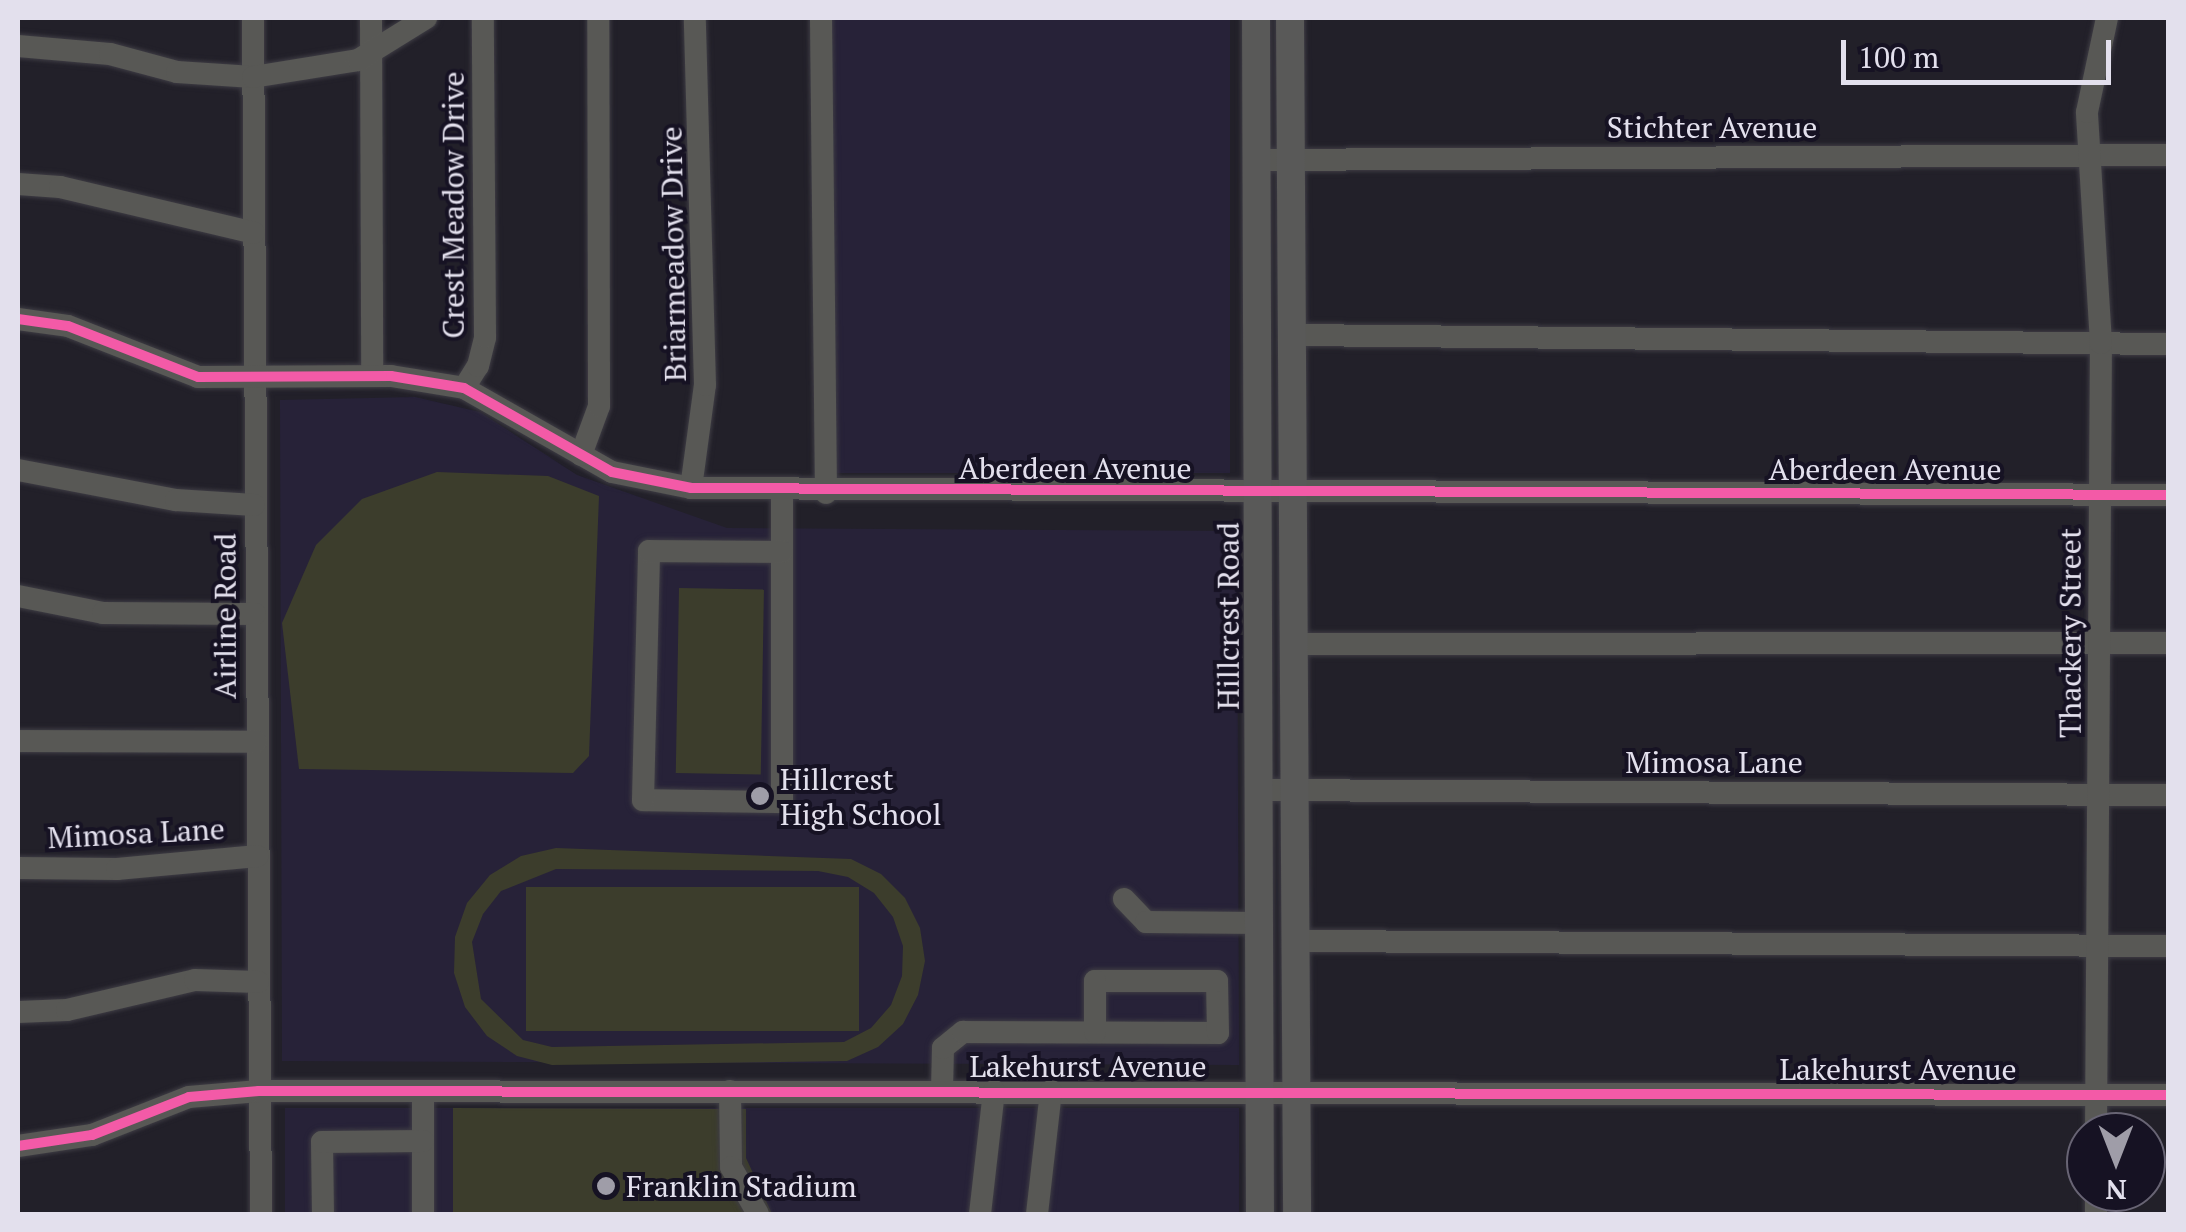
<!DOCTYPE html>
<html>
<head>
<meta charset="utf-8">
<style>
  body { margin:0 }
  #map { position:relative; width:2186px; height:1232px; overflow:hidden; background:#222029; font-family:"PT Serif",serif }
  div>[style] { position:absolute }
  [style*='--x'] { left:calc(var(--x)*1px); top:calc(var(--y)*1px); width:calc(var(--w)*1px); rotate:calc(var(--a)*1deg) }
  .built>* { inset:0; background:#272238; transform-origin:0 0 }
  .green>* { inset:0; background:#3c3d2c; transform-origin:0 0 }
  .roads { filter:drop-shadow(0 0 2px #3e3c44) drop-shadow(0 0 2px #3e3c44) }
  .minor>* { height:22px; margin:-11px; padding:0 11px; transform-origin:11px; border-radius:11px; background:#585855 }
  .major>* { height:28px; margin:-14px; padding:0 14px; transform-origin:14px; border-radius:14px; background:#595958 }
  .cycleway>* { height:10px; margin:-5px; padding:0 5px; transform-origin:5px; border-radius:5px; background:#f35aa7 }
  .dots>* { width:28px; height:28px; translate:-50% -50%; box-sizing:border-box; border:5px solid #161223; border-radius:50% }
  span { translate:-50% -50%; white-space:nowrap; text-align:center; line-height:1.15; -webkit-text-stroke:8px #161223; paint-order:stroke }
  .street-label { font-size:30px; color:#e3e0ed }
  .poi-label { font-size:30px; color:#e3e0ed }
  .left { translate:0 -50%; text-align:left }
  .frame { position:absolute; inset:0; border:20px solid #e3e0ed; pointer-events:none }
  .north { position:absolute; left:2066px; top:1112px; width:100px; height:100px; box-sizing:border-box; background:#161223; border:2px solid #686474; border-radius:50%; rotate:180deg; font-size:28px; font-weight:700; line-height:40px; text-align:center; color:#e3e0ed }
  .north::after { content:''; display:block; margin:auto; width:35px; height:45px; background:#9f9da8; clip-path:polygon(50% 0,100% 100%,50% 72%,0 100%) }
  .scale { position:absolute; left:1841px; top:40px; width:270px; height:45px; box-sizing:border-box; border:5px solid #e3e0ed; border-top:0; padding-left:12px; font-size:30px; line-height:35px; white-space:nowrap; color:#e3e0ed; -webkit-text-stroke:8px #161223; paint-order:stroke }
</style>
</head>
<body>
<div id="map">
  <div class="built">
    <div style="left:825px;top:18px;width:405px;height:455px"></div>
    <div style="clip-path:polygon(415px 397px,480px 412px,577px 475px,727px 528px,1237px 531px,1239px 1065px,282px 1061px,280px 400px)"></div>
    <div style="left:285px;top:1108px;width:954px;height:106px"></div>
  </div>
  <div class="green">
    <div style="clip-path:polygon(437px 472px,548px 476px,599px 496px,589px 756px,573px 773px,299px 769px,282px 623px,316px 545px,362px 499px)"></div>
    <div style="left:679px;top:588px;width:85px;height:185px;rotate:1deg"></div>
    <div style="clip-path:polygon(evenodd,556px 848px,851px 859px,881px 874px,905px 898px,920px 928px,925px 961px,918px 995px,903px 1024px,878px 1047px,847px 1061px,552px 1065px,517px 1056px,487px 1036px,465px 1007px,454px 973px,455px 937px,467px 903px,490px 875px,521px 856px,556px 848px,556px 869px,818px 871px,848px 877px,874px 893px,893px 917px,903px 946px,902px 976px,891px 1005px,871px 1028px,844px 1042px,552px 1047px,523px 1040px,481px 999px,472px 942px,483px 914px,501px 891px,556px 869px)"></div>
    <div style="left:526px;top:887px;width:333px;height:144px"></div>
    <div style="clip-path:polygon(453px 1108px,746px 1109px,746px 1158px,772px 1214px,453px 1214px)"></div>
  </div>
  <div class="roads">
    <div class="minor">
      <div style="--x:253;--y:18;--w:1196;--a:89.62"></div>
      <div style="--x:371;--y:18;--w:358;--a:89.8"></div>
      <div style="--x:821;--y:18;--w:475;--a:89.4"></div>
      <div style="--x:18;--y:46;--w:92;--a:5"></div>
      <div style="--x:110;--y:54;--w:69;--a:15"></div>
      <div style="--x:177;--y:72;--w:76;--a:3.8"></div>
      <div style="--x:253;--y:77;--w:106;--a:-9.2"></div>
      <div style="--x:358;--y:60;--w:80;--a:-31.7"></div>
      <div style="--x:1256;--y:160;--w:912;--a:-0.31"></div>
      <div style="--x:18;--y:184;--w:42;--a:4.1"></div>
      <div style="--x:60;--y:187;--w:199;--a:13.3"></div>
      <div style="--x:18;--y:319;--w:50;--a:8"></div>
      <div style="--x:68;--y:326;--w:140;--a:21.4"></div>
      <div style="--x:198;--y:377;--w:193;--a:-0.3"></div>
      <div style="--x:391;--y:376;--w:74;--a:9.3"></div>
      <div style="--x:464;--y:388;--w:170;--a:29.6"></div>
      <div style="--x:612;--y:472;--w:81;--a:11.4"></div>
      <div style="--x:691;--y:488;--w:1477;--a:0.27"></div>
      <div style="--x:1294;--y:335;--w:874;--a:0.59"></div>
      <div style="--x:464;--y:388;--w:26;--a:-58"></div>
      <div style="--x:478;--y:366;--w:30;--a:-76"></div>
      <div style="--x:485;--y:337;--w:319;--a:-90.4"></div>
      <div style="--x:581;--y:455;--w:52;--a:-69.8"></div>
      <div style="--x:599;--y:406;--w:388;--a:-90.1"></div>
      <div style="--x:18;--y:470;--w:161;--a:10.8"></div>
      <div style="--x:176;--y:500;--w:78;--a:3.7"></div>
      <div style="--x:691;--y:488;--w:104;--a:-82.3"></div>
      <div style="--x:705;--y:385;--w:367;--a:-91.6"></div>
      <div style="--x:782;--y:493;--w:309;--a:90"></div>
      <div style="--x:782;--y:802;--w:139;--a:-179.2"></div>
      <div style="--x:643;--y:800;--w:249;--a:-88.6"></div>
      <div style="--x:649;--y:551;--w:133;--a:0.4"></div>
      <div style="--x:18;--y:596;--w:87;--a:11.3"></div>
      <div style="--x:103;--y:613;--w:152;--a:0.4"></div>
      <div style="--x:1298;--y:644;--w:870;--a:-0.07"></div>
      <div style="--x:18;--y:741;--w:238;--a:0.2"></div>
      <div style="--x:1260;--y:790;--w:908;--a:0.32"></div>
      <div style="--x:18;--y:868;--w:99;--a:0.6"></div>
      <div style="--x:117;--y:869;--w:141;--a:-5.3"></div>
      <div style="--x:1124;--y:899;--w:32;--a:46"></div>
      <div style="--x:1146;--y:922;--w:114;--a:0.5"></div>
      <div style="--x:1297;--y:941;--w:871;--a:0.33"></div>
      <div style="--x:18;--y:1012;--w:49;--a:-2.3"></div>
      <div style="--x:67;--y:1010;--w:131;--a:-13.2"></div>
      <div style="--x:195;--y:980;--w:63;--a:1.8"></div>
      <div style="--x:423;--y:1091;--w:123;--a:90"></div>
      <div style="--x:730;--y:1091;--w:76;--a:89.2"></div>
      <div style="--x:731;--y:1167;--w:54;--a:60.1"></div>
      <div style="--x:942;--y:1091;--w:43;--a:-88.7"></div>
      <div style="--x:943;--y:1048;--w:26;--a:-39"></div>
      <div style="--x:963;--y:1032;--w:255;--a:0.2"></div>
      <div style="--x:1218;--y:1033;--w:52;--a:-91.1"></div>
      <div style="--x:1217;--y:981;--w:122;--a:180"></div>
      <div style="--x:1095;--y:981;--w:51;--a:90"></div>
      <div style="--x:2096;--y:1132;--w:789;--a:-89.64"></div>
      <div style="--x:2101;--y:343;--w:231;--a:-93.5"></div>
      <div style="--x:2087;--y:112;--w:96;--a:-78"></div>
      <div style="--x:18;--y:1146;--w:75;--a:-8.5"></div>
      <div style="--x:92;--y:1135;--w:104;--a:-21.4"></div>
      <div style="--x:189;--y:1097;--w:70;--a:-4.9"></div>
      <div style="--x:259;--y:1091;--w:1909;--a:0.12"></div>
      <div style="--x:323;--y:1214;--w:72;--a:-90.8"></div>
      <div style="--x:322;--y:1142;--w:101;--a:-0.6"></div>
      <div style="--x:980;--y:1214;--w:124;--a:-83.5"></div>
      <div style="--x:1037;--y:1214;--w:124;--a:-83.5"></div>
      <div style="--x:2096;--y:1214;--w:22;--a:-90"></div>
    </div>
    <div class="major">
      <div style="--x:1256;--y:18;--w:1196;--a:89.81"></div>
      <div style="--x:1290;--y:18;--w:1196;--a:89.66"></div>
    </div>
  </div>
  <div class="cycleway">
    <div style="--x:18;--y:319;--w:50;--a:8"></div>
    <div style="--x:68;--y:326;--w:140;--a:21.4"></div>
    <div style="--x:198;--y:377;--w:193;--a:-0.3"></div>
    <div style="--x:391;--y:376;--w:74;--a:9.3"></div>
    <div style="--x:464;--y:388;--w:170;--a:29.6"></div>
    <div style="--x:612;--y:472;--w:81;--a:11.4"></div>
    <div style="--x:691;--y:488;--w:1477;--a:0.27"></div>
    <div style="--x:18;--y:1146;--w:75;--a:-8.5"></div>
    <div style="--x:92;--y:1135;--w:104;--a:-21.4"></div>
    <div style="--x:189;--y:1097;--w:70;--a:-4.9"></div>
    <div style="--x:259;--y:1091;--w:1909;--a:0.12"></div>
  </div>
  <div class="dots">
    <div style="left:760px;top:796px;background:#9f9da8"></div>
    <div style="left:606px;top:1186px;background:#9f9da8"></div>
  </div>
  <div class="street-label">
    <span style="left:1712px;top:127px">Stichter Avenue</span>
    <span style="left:453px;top:205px;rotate:-90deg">Crest Meadow Drive</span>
    <span style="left:673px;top:254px;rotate:-91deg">Briarmeadow Drive</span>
    <span style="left:1075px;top:468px">Aberdeen Avenue</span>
    <span style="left:1885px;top:469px">Aberdeen Avenue</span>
    <span style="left:225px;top:616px;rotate:-90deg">Airline Road</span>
    <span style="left:1228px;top:616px;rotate:-90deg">Hillcrest Road</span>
    <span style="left:2070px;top:633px;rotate:-90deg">Thackery Street</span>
    <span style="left:1714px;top:762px">Mimosa Lane</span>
    <span style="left:136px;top:833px;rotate:-3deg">Mimosa Lane</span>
    <span style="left:1088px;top:1066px">Lakehurst Avenue</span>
    <span style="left:1898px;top:1069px">Lakehurst Avenue</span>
  </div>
  <div class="poi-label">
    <span class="left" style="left:780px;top:796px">Hillcrest<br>High School</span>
    <span class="left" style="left:626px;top:1186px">Franklin Stadium</span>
  </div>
  <div class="frame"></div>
  <div class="north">N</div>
  <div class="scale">100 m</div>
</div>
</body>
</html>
